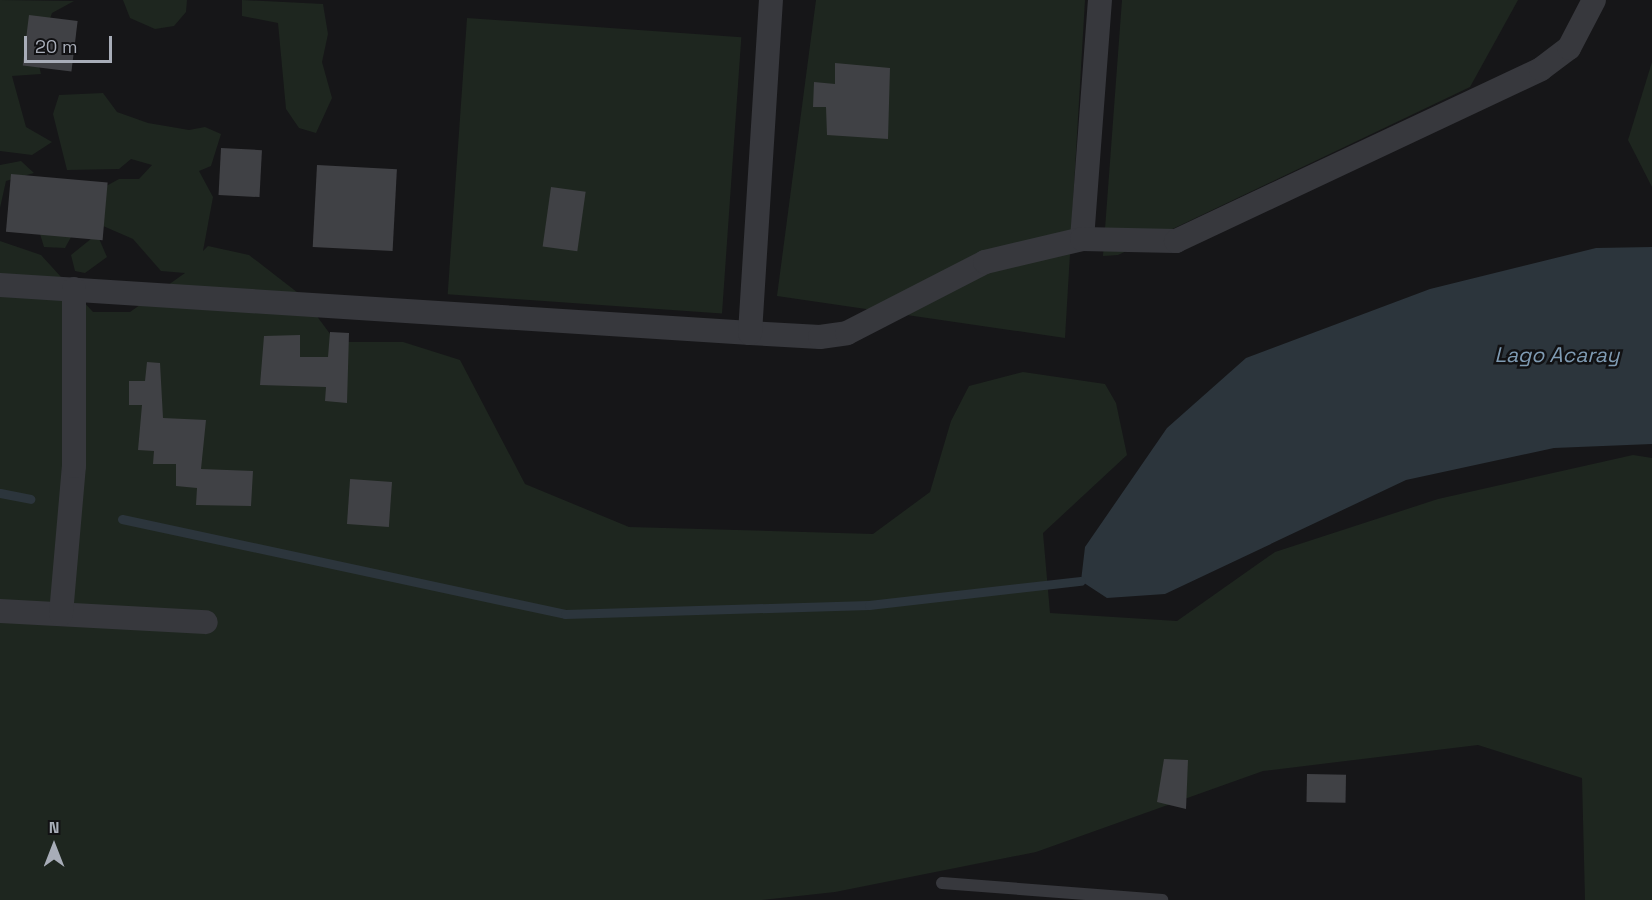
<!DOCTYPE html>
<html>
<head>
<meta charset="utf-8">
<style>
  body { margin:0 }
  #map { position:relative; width:1652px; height:900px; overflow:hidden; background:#161618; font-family:"Space Grotesk",sans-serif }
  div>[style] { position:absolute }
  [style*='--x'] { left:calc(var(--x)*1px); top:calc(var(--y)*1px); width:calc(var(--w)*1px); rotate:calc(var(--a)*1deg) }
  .green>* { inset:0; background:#1e261f; transform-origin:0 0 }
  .water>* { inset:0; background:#2c353c }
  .stream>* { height:9px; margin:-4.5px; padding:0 4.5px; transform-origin:4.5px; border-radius:4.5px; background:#2c353c }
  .building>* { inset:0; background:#404145; transform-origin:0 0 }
  .lane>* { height:12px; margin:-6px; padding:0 6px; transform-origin:6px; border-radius:6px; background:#37383d }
  .street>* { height:24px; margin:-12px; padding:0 12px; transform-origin:12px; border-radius:12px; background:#37383d }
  span { translate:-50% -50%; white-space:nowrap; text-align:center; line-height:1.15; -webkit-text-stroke:5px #111113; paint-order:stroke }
  .water-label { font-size:21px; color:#7f9bb3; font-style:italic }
  .north { position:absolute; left:24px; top:816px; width:60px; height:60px; -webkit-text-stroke:4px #111113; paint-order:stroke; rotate:0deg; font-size:16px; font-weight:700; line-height:24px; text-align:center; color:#a8adb8 }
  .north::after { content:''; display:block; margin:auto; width:21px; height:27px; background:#a8adb8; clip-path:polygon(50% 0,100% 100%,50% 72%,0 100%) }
  .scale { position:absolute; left:24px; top:36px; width:88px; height:27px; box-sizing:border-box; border:3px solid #a8adb8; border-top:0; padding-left:8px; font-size:18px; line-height:21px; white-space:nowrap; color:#a8adb8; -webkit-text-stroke:4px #111113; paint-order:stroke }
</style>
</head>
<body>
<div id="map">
  <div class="green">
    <div style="clip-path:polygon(0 0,74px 1px,52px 13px,37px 57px,41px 74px,12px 76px,26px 127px,52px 142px,32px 155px,0 151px)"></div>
    <div style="clip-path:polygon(123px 0,187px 0,186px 12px,174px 26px,155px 29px,130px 18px)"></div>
    <div style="clip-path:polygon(242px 0,323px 4px,328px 34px,322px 62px,332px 98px,316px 133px,299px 128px,286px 109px,278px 23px,242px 16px)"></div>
    <div style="clip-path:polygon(816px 0,1085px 0,1065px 338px,777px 296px)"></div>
    <div style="clip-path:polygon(1122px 0,1518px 0,1470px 87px,1118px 255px,1103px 256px)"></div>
    <div style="left:467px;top:18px;width:275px;height:277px;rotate:4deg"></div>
    <div style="clip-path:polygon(1652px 62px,1652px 187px,1628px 140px)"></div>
    <div style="clip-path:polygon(103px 93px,117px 112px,148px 123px,189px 130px,205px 127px,221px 134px,211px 166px,199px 171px,213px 197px,203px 251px,208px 246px,249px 255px,302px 296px,336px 342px,403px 342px,460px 360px,525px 484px,629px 527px,873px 534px,930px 492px,951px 421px,969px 386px,1023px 372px,1105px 384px,1116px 403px,1127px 455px,1043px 533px,1050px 613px,1177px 621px,1275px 552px,1438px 499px,1633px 455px,1652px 458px,1652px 900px,1585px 900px,1582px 778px,1478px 745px,1263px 771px,1036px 852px,835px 892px,762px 900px,0 900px,0 241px,41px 255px,93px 312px,130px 312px,185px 273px,161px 271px,133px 239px,94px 222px,76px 228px,65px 248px,44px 247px,37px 224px,119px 179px,139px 179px,152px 165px,131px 159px,119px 169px,67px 170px,53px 114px,59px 95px)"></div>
    <div style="clip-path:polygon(21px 161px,34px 173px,6px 181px,0 208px,0 165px)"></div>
    <div style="clip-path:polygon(97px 234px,107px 257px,85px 273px,75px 271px,71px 255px)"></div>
  </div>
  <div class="water">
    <div style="clip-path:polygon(1652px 247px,1652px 444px,1554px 448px,1406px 480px,1165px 594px,1107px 598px,1081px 581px,1085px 547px,1167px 428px,1246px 358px,1430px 289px,1596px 248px)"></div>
  </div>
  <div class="stream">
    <div style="--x:0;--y:493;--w:31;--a:11"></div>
    <div style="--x:122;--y:519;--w:453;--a:12.1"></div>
    <div style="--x:565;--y:614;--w:304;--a:-1.7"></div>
    <div style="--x:869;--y:605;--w:213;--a:-6.5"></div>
  </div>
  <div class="building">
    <div style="left:29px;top:15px;width:49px;height:51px;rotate:7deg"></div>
    <div style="clip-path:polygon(835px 63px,890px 68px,888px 139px,827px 135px,826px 107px,813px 107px,814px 82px,835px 84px)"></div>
    <div style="left:221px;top:148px;width:41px;height:47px;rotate:3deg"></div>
    <div style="left:317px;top:165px;width:80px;height:82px;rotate:3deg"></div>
    <div style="left:11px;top:174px;width:97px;height:58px;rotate:5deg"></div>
    <div style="left:551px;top:187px;width:35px;height:60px;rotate:8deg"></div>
    <div style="clip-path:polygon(330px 332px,349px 333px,347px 403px,325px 401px,326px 387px,260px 385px,264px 336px,300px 335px,300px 357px,328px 357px)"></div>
    <div style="clip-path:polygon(147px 362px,160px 363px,163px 418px,206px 420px,201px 469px,253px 471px,251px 506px,196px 505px,197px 488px,176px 486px,176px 464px,153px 464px,154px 451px,138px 450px,142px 405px,129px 405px,129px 381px,145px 381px)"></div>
    <div style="left:392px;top:482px;width:45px;height:42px;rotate:94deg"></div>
    <div style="clip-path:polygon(1164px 759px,1188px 760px,1186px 809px,1157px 802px)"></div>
    <div style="left:1307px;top:774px;width:39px;height:28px;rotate:1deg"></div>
  </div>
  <div class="lane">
    <div style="--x:942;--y:883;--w:221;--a:4.4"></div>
  </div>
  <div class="street">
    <div style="--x:1082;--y:239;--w:240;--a:-85.7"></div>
    <div style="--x:0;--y:285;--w:752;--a:3.66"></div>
    <div style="--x:750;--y:333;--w:70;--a:3.3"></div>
    <div style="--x:820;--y:337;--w:27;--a:-8"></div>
    <div style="--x:847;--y:333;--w:155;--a:-27.2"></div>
    <div style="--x:985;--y:262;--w:100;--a:-13.3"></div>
    <div style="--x:1082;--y:239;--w:94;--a:1.2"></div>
    <div style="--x:1176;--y:241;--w:403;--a:-25.2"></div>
    <div style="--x:1541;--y:69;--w:35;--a:-37"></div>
    <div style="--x:1569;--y:48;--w:54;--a:-62.5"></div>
    <div style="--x:750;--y:333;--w:334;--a:-86.4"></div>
    <div style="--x:0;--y:611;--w:206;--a:3.1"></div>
    <div style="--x:61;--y:614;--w:149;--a:-85"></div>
    <div style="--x:74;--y:466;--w:177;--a:-90"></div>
  </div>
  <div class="water-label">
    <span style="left:1557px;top:355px">Lago Acaray</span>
  </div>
  <div class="north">N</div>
  <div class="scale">20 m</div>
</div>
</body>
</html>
